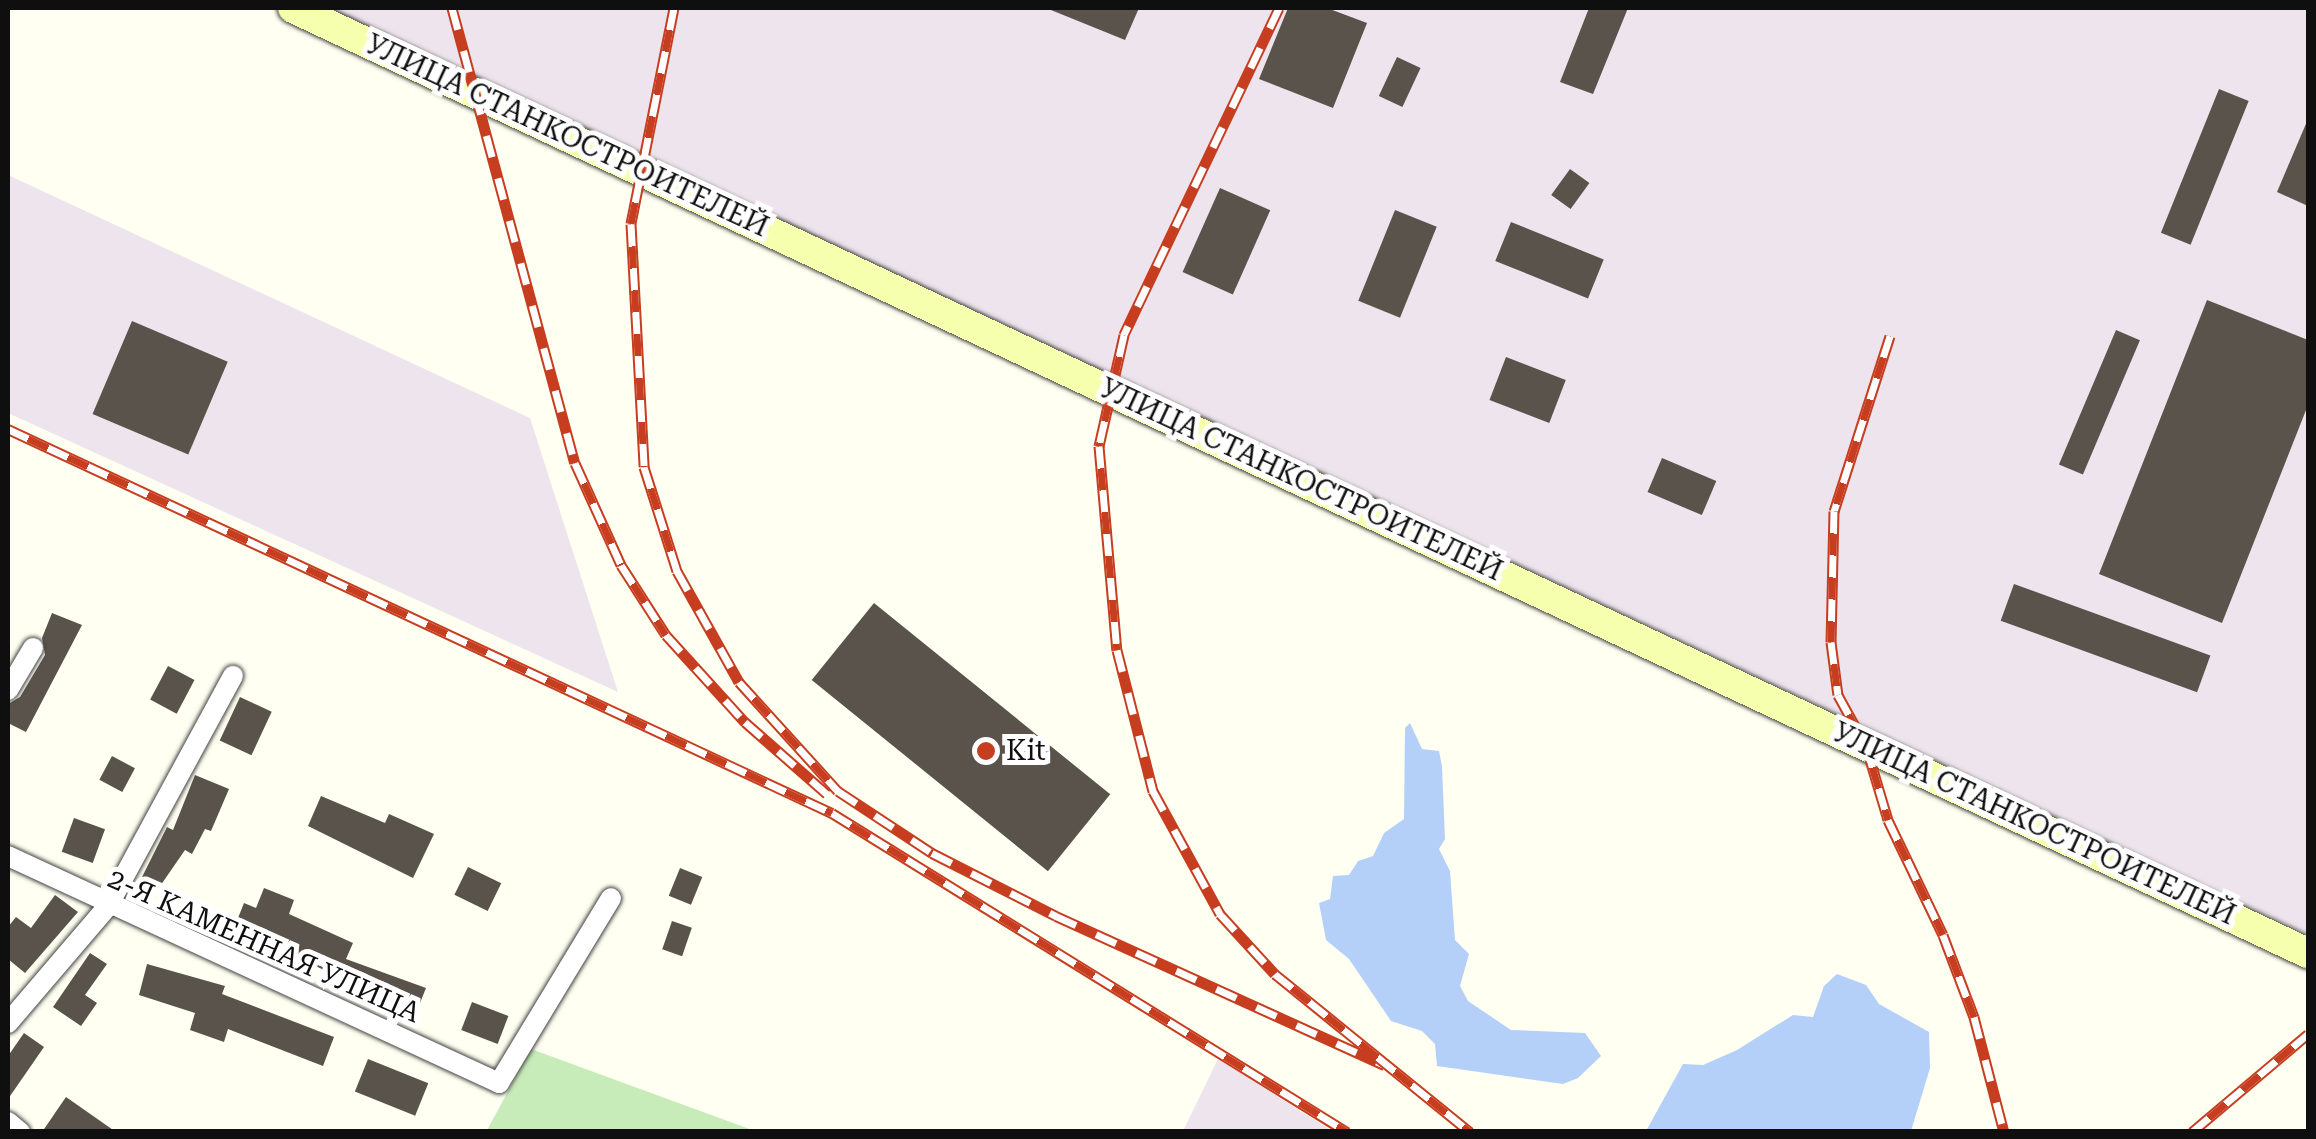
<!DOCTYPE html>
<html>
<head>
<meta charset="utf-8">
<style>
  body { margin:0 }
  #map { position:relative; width:2316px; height:1139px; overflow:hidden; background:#fffff2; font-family:"Roboto Serif",serif }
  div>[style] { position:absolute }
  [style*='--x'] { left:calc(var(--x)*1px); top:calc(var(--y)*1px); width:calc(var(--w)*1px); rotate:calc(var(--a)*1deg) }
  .industrial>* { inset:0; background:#eee4ed }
  .green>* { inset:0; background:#c8ecb9 }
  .water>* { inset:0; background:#b4d0f9 }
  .building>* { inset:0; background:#59534b; transform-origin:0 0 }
  .roads { filter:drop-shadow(0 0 2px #424242) drop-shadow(0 0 2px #424242) }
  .minor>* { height:20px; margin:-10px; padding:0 10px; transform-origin:10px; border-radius:10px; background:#fff }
  .secondary>* { height:30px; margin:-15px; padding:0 15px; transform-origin:15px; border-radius:15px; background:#f6ffad }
  .rail>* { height:11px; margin-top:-5.5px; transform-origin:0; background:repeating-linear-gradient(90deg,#fff 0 22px,#c73d20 0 44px); box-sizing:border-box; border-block:2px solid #c73d20 }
  .dots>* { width:28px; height:28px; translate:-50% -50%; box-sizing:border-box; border:5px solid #fff; border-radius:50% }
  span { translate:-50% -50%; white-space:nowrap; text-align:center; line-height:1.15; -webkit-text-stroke:10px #fff; paint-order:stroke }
  .street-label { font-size:28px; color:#0f0f0f }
  .poi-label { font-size:28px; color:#0f0f0f }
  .left { translate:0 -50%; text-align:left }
  .frame { position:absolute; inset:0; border:10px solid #0f0f0f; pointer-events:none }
</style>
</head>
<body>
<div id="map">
  <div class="industrial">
    <div style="clip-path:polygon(328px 8px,2308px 8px,2308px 934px)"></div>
    <div style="clip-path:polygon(8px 175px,530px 418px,618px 692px,8px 413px)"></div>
    <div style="clip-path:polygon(1218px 1059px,1329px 1129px,1333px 1131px,1183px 1131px)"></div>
  </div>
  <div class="green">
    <div style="clip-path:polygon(531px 1049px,755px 1131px,486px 1132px)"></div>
  </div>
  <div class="water">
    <div style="clip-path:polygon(1410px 723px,1422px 749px,1439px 751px,1442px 766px,1445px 839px,1439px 849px,1450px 871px,1455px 940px,1469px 954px,1460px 986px,1468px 1001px,1511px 1030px,1585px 1033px,1601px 1056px,1578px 1078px,1563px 1084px,1437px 1066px,1435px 1044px,1422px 1031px,1391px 1021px,1349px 959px,1326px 940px,1319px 903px,1330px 899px,1333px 876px,1349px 875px,1358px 861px,1373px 856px,1384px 833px,1404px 819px,1405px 728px)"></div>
    <div style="clip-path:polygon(1837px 974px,1866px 985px,1879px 1004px,1929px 1032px,1930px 1068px,1911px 1131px,1646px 1131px,1683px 1064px,1703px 1065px,1737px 1050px,1793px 1015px,1813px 1017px,1824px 986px)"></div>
  </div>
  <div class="building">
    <div style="clip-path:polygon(1046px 8px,1139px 8px,1125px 40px)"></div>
    <div style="clip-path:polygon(1288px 8px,1327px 8px,1367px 23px,1333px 108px,1259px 79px)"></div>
    <div style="clip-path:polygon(1589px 8px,1628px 8px,1593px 94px,1560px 82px)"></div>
    <div style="left:1397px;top:57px;width:26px;height:43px;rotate:25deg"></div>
    <div style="left:2219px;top:89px;width:32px;height:155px;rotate:22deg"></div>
    <div style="clip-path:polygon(2308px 119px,2308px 206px,2277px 192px)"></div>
    <div style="left:1570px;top:169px;width:24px;height:32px;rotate:36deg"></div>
    <div style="left:1220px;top:188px;width:55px;height:92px;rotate:24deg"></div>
    <div style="left:1395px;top:210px;width:45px;height:98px;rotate:22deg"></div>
    <div style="left:1511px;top:222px;width:100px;height:42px;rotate:22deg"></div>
    <div style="clip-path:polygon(2207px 300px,2308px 340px,2308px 405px,2222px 623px,2099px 574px)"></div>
    <div style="left:132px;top:321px;width:104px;height:101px;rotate:23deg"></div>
    <div style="left:2116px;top:330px;width:26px;height:146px;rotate:23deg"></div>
    <div style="left:1506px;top:357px;width:64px;height:46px;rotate:21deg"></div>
    <div style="left:1662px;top:458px;width:59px;height:37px;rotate:23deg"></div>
    <div style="left:2014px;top:584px;width:209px;height:39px;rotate:20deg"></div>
    <div style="left:874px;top:603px;width:304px;height:99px;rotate:39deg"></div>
    <div style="clip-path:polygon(52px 613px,82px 625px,26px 732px,8px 723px,8px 704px,20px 697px,45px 655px,42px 638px)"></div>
    <div style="left:168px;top:666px;width:30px;height:38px;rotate:28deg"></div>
    <div style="left:240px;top:697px;width:35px;height:48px;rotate:25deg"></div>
    <div style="left:112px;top:756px;width:26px;height:27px;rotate:28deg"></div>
    <div style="clip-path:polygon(195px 775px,229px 789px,211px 831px,205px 829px,192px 854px,185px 850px,156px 892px,139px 883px,167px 827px,173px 830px)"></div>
    <div style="clip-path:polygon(321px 796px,385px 823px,389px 814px,434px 834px,413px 878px,308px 826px)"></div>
    <div style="left:74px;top:818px;width:33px;height:36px;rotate:20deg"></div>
    <div style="left:468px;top:867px;width:37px;height:31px;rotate:26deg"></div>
    <div style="left:680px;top:868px;width:24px;height:30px;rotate:22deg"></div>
    <div style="clip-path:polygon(264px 888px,294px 900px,289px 914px,353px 943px,346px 959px,426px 988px,416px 1013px,234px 928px,244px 903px,256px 908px)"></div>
    <div style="clip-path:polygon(55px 895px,78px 912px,25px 973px,8px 959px,8px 927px,16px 917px,31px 928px)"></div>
    <div style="left:672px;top:921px;width:21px;height:30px;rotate:19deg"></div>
    <div style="clip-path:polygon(90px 953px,107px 964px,85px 995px,97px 1003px,81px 1026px,53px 1007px)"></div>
    <div style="clip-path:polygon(147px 964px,225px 986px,222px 994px,334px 1037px,323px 1066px,228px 1029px,224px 1042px,190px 1030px,195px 1013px,139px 995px)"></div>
    <div style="left:472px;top:1002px;width:39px;height:30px;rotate:21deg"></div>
    <div style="clip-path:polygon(24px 1033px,44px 1047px,8px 1099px,8px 1056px)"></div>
    <div style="left:368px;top:1059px;width:65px;height:35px;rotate:22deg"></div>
    <div style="clip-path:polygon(66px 1097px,116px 1132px,42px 1132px)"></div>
  </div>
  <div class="roads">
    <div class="minor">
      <div style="--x:8;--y:690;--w:49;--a:-59.2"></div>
      <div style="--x:8;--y:856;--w:541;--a:24.81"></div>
      <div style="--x:499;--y:1083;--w:216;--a:-58.8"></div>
      <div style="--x:8;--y:1023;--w:154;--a:-49.5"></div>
      <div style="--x:108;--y:906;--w:262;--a:-61.5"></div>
      <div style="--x:8;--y:1122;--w:16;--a:40"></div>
    </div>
    <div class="secondary">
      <div style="--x:293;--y:8;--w:2226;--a:25.13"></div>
    </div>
  </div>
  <div class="rail">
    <div style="--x:452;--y:8;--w:471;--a:74.9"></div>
    <div style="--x:575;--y:463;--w:112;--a:65.7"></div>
    <div style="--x:621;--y:565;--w:83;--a:57.3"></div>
    <div style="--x:666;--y:635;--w:118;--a:47.8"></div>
    <div style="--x:745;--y:722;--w:109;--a:41.3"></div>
    <div style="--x:674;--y:8;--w:220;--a:101.3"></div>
    <div style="--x:631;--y:224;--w:243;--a:86.9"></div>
    <div style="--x:644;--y:467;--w:109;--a:72.4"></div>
    <div style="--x:677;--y:571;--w:127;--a:60.8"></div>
    <div style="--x:739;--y:682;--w:147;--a:47.8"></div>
    <div style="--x:838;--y:791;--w:113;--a:33.4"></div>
    <div style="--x:932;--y:853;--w:139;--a:26.9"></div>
    <div style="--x:1056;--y:916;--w:361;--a:24.4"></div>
    <div style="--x:1279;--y:8;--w:362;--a:115.4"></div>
    <div style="--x:1124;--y:335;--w:114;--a:102.7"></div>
    <div style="--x:1099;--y:446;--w:205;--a:85"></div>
    <div style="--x:1117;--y:650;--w:146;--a:75.7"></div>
    <div style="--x:1153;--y:791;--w:140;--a:61.4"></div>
    <div style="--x:1220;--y:914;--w:81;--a:47.5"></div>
    <div style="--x:1275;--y:974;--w:251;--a:39"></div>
    <div style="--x:1890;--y:336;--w:184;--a:107.7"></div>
    <div style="--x:1834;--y:511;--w:131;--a:91.3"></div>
    <div style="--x:1831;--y:642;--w:53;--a:82.5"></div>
    <div style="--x:1838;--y:695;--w:58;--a:61.2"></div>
    <div style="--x:1866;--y:746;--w:77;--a:73.4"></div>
    <div style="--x:1888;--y:820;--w:127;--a:64.4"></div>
    <div style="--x:1943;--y:935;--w:88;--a:69.3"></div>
    <div style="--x:1974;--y:1017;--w:119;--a:75.4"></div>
    <div style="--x:8;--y:429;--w:909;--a:24.99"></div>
    <div style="--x:832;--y:813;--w:606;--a:31.77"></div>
    <div style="--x:2192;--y:1132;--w:152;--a:-40.2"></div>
  </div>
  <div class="dots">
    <div style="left:986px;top:751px;background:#c73d20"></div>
  </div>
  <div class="street-label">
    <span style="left:567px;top:136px;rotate:25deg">УЛИЦА СТАНКОСТРОИТЕЛЕЙ</span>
    <span style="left:1301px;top:480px;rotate:25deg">УЛИЦА СТАНКОСТРОИТЕЛЕЙ</span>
    <span style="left:2034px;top:824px;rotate:25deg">УЛИЦА СТАНКОСТРОИТЕЛЕЙ</span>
    <span style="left:264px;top:946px;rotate:24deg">2-Я КАМЕННАЯ УЛИЦА</span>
  </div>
  <div class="poi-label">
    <span class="left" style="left:1006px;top:751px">Kit</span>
  </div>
  <div class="frame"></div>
</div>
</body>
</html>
